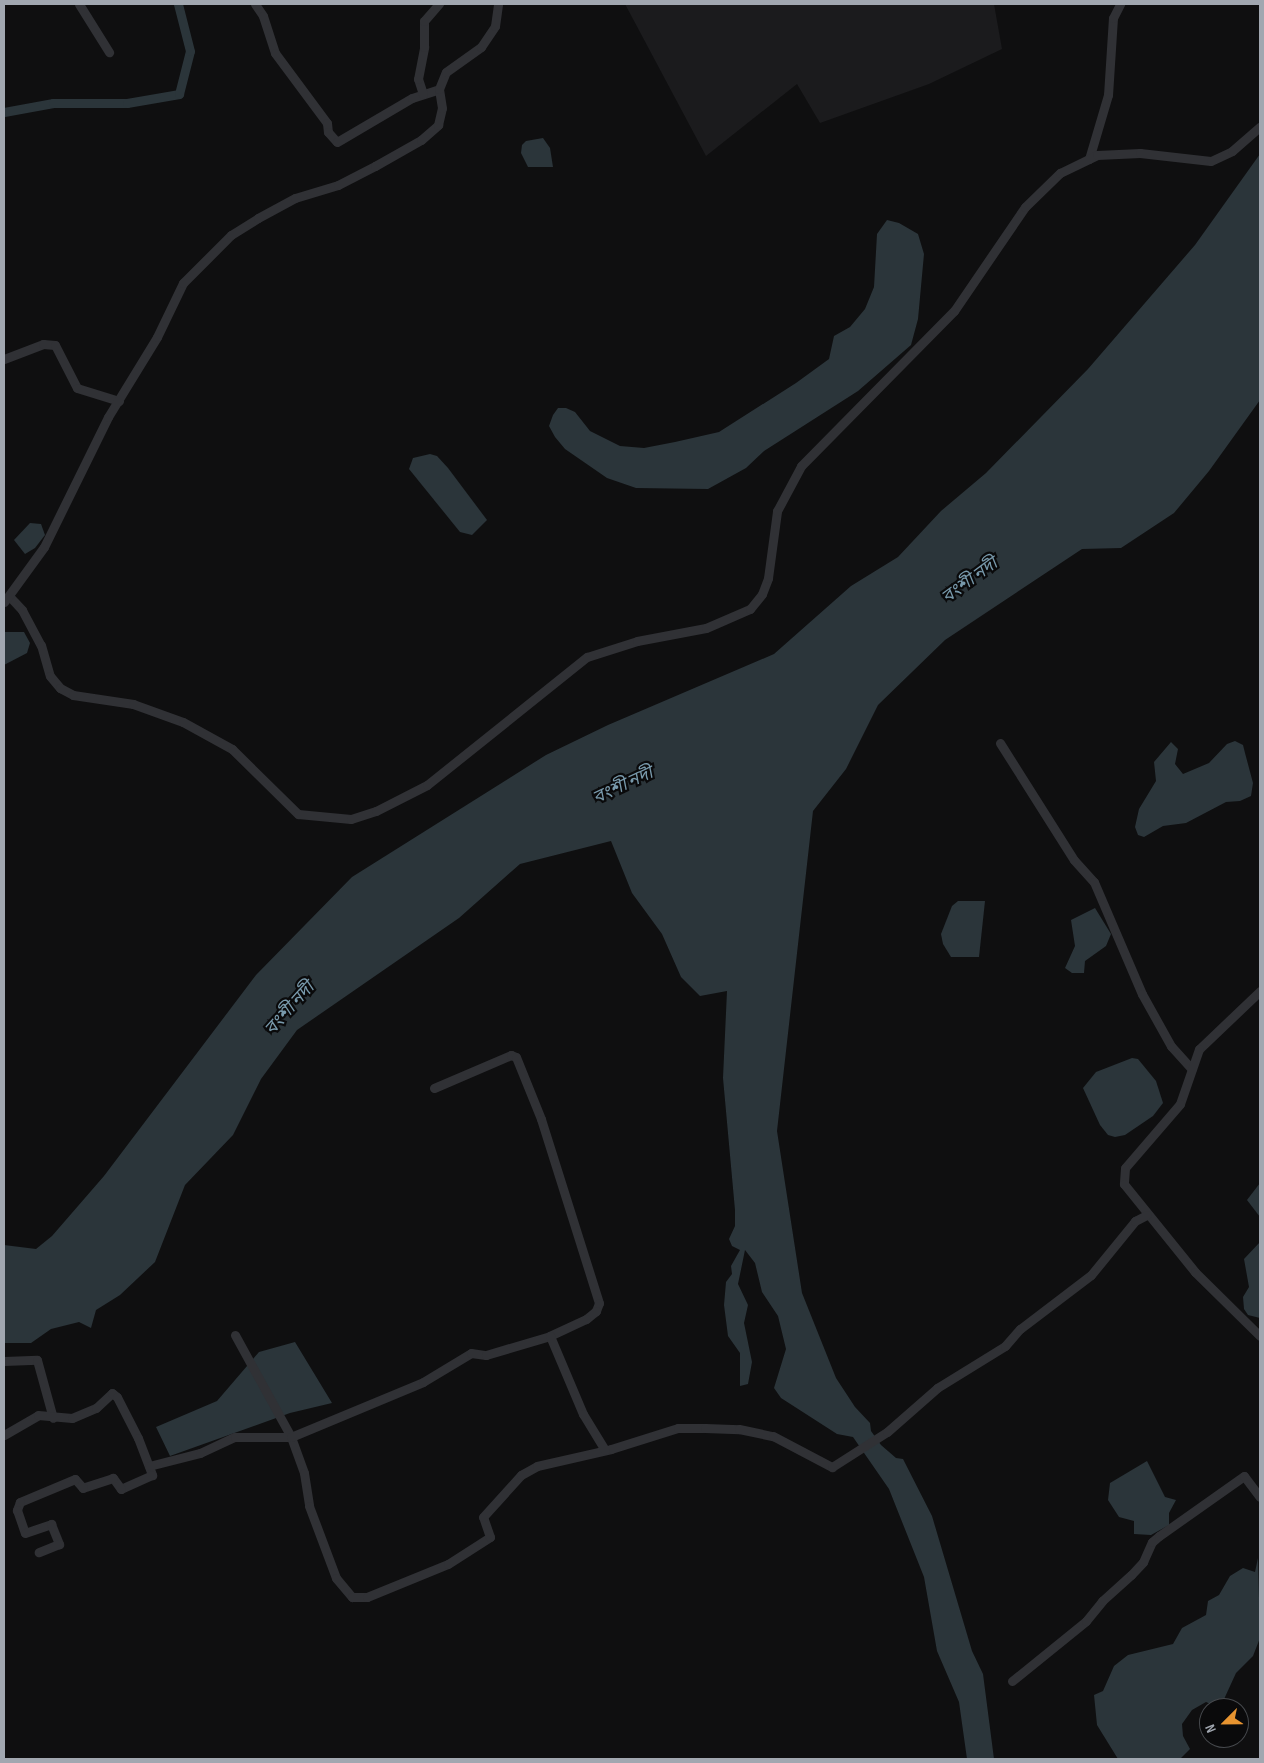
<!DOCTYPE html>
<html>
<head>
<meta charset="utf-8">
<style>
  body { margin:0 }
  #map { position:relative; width:1264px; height:1763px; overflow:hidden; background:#0f0f10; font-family:"Sofia Sans Condensed","Noto Sans Bengali",sans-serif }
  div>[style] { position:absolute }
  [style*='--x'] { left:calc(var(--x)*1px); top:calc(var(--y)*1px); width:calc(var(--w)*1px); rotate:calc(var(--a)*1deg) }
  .built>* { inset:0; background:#1b1b1d }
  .water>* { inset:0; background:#2b353a }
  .canal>* { height:9px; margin:-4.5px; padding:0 4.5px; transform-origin:4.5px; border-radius:4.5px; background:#2b353a }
  .minor>* { height:9px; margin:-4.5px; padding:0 4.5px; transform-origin:4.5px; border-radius:4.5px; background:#303135 }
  span { translate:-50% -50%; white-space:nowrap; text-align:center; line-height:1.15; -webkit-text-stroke:4.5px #0a0a0b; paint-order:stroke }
  .water-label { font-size:18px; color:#7899ab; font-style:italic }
  .frame { position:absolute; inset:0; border:5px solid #a1a7b0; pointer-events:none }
  .north { position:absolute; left:1199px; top:1698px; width:50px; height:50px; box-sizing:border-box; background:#0a0a0b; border:1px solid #46494d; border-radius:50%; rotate:247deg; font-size:14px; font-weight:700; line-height:20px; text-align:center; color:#a1a7b0 }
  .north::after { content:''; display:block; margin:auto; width:18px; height:22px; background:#e79430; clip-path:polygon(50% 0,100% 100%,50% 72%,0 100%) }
</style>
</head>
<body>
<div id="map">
  <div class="built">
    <div style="clip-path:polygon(625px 4px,994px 4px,1002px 49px,929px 84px,820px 123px,797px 84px,706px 156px)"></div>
  </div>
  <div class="water">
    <div style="clip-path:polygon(543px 138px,550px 148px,553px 167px,528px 167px,521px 153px,522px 145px,526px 141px)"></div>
    <div style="clip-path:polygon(1260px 154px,1260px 400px,1209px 471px,1174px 513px,1121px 548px,1082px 549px,945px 640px,878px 705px,846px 769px,813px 811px,777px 1131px,802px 1293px,836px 1378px,855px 1407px,870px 1423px,871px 1431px,881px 1445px,896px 1458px,903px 1459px,932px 1516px,972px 1651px,983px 1674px,994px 1759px,967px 1759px,959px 1702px,937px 1651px,924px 1577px,889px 1489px,853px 1437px,837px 1434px,781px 1398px,774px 1388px,786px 1349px,778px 1316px,762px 1292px,755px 1263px,745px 1250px,738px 1284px,748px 1305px,744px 1323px,752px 1362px,748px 1384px,740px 1386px,740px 1353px,728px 1336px,724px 1305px,726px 1282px,732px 1274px,731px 1266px,740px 1250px,732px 1246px,729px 1239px,735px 1226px,735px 1210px,723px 1078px,727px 991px,700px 996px,681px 977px,662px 934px,632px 893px,611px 841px,520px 864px,459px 918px,297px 1030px,261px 1079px,233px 1135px,185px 1185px,155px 1262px,120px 1295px,96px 1310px,91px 1328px,79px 1322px,51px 1329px,31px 1343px,4px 1343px,4px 1245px,36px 1249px,52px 1236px,104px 1176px,256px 975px,352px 877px,546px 755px,608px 725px,774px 654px,851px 586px,898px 557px,941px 511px,986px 473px,1088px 369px,1195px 245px)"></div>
    <div style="clip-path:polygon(887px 220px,899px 223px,918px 234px,924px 254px,918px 319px,911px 345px,858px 391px,764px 451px,746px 468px,708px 489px,636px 488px,607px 478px,565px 449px,555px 437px,549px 426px,553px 415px,558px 408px,566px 408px,575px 412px,590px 431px,620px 446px,644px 448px,675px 442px,719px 432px,796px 383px,829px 359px,834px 336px,850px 327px,865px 309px,874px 287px,877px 234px)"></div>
    <div style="clip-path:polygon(430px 454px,437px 456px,448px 468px,487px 520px,472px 535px,460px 532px,409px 469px,413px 458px)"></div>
    <div style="clip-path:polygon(30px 523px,41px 524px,45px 535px,35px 548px,25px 554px,14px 540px)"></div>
    <div style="clip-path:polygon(4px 632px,24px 632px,30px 643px,27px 653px,4px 665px)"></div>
    <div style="clip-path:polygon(1235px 741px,1243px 745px,1245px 753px,1253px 783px,1251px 796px,1240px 801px,1226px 802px,1186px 823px,1163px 826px,1144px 837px,1138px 835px,1135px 827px,1139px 809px,1156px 781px,1154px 762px,1171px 742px,1178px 749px,1175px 764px,1183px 774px,1209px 763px,1227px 744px)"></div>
    <div style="clip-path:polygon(958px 901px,985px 901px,979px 957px,951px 957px,943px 944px,941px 934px,952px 906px)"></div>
    <div style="clip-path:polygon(1095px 908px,1111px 934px,1106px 946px,1085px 961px,1084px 973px,1072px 973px,1065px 968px,1075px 946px,1071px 920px)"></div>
    <div style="clip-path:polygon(1132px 1058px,1138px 1059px,1156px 1081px,1163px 1103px,1153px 1116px,1125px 1135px,1115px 1137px,1108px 1135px,1100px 1125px,1083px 1088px,1096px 1072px)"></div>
    <div style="clip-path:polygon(1260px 1183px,1260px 1217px,1247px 1200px)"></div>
    <div style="clip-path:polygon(1260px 1242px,1260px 1318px,1248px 1315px,1244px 1309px,1243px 1297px,1249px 1287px,1244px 1259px)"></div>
    <div style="clip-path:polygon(295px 1342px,332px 1403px,290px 1413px,170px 1456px,156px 1427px,217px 1401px,259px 1352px)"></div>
    <div style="clip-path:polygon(1147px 1461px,1165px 1497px,1176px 1500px,1169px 1513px,1169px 1525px,1151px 1535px,1134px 1534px,1134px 1521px,1119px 1517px,1108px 1500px,1110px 1483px)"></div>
    <div style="clip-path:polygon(1258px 1558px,1260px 1638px,1253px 1656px,1236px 1673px,1220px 1708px,1206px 1702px,1192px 1710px,1182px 1724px,1183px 1736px,1190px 1749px,1180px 1759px,1118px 1759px,1097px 1725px,1094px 1695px,1103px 1691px,1114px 1666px,1128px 1655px,1173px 1644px,1182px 1628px,1206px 1615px,1208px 1601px,1219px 1595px,1230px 1576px,1243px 1568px,1255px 1572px)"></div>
  </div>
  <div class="canal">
    <div style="--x:4;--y:112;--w:50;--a:-10.4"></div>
    <div style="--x:53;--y:103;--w:74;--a:0"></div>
    <div style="--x:127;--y:103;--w:53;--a:-9.8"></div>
    <div style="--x:179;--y:94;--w:44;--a:-75.7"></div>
    <div style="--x:190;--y:51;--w:49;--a:-104.3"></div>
  </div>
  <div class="minor">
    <div style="--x:79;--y:4;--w:57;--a:58"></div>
    <div style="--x:255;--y:4;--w:14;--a:56"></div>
    <div style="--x:263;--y:16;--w:39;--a:72"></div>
    <div style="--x:275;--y:53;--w:87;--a:53.4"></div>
    <div style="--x:327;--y:123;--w:9;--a:84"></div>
    <div style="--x:328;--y:132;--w:13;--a:48"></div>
    <div style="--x:337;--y:142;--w:87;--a:-30.4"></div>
    <div style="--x:412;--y:98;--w:28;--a:-18"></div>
    <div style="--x:423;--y:94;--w:16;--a:-108"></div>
    <div style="--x:418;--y:79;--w:33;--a:-79"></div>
    <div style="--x:424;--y:47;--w:26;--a:-90"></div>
    <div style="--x:424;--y:21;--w:23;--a:-49"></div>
    <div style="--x:1089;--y:159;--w:67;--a:-73.5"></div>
    <div style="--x:1108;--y:95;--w:77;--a:-86.3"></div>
    <div style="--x:1113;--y:18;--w:16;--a:-63"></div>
    <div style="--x:4;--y:359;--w:42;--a:-21"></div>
    <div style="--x:43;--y:344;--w:12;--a:5"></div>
    <div style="--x:55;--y:345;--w:48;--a:62.9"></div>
    <div style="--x:77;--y:388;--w:44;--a:17.2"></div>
    <div style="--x:10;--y:597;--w:18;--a:47"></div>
    <div style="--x:22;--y:610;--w:40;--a:62"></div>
    <div style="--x:41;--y:645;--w:32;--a:74"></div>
    <div style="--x:50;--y:676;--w:16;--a:50"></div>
    <div style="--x:60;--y:688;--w:15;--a:28"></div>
    <div style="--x:73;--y:695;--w:61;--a:8.5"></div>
    <div style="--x:133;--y:704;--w:53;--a:19.8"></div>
    <div style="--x:183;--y:722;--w:56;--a:28.9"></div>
    <div style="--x:232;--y:749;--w:93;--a:44.6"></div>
    <div style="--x:298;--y:814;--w:53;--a:5.4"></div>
    <div style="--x:351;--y:819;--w:26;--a:-18"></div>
    <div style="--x:376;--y:811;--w:57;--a:-27"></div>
    <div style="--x:427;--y:785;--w:205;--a:-38.7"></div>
    <div style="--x:587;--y:657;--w:52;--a:-17.7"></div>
    <div style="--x:637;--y:641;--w:70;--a:-10.7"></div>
    <div style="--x:706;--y:628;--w:48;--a:-23.4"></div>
    <div style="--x:750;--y:609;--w:19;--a:-51"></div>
    <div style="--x:762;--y:594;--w:17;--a:-69"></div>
    <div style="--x:768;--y:578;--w:68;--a:-82.3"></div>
    <div style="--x:777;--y:511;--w:51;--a:-61.9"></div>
    <div style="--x:801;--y:466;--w:218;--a:-45.4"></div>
    <div style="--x:954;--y:311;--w:126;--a:-55.7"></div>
    <div style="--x:1025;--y:207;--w:49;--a:-44.2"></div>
    <div style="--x:1060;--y:173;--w:41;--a:-25.9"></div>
    <div style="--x:1097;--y:155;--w:43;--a:-2.7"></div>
    <div style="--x:1140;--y:153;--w:71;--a:6.4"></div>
    <div style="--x:1211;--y:161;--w:23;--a:-25"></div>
    <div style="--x:1232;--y:151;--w:37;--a:-41"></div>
    <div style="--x:4;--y:602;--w:68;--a:-54"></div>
    <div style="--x:44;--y:547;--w:145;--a:-63.8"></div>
    <div style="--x:108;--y:417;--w:94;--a:-58.5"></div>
    <div style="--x:157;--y:337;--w:60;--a:-64.3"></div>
    <div style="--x:183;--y:283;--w:68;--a:-45"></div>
    <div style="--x:231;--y:235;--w:32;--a:-32"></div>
    <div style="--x:258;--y:218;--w:42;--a:-28.4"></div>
    <div style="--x:295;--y:198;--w:45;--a:-16.8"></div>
    <div style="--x:338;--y:185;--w:42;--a:-27.2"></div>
    <div style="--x:375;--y:166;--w:53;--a:-29.5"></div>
    <div style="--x:421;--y:140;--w:23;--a:-41"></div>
    <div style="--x:438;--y:125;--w:17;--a:-77"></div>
    <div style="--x:442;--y:108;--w:19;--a:-99"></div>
    <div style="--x:439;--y:89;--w:18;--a:-68"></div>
    <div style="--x:446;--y:72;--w:43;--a:-35.5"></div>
    <div style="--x:481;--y:47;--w:25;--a:-56"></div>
    <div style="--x:495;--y:26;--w:22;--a:-82"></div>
    <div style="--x:1000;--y:743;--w:138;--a:57.7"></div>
    <div style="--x:1074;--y:860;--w:30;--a:48"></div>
    <div style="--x:1094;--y:882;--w:122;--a:66.8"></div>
    <div style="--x:1142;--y:994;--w:60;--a:60.9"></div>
    <div style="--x:1171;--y:1046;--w:31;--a:48"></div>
    <div style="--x:1260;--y:991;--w:84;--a:136.4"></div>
    <div style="--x:1199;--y:1049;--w:58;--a:109.1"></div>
    <div style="--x:1180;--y:1104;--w:84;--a:130.7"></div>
    <div style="--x:1125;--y:1168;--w:16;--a:94"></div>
    <div style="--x:1124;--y:1184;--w:113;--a:51.1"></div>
    <div style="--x:1195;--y:1272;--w:91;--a:44.6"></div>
    <div style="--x:434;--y:1088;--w:84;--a:-23.2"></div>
    <div style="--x:511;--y:1055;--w:5;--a:22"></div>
    <div style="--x:516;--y:1057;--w:67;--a:68"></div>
    <div style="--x:541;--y:1119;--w:193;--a:72.5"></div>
    <div style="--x:599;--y:1303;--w:9;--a:111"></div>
    <div style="--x:596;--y:1311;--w:13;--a:141"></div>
    <div style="--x:586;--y:1319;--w:40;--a:155"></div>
    <div style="--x:235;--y:1335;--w:116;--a:61.2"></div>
    <div style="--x:291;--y:1437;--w:38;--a:70"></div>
    <div style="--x:304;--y:1473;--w:33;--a:81"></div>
    <div style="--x:309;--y:1506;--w:77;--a:69.4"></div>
    <div style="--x:336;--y:1578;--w:25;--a:50"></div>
    <div style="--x:352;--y:1597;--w:15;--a:0"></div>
    <div style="--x:367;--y:1597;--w:87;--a:-22.2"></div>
    <div style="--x:448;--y:1564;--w:50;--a:-32.7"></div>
    <div style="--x:490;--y:1537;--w:21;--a:-109"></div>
    <div style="--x:483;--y:1517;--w:57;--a:-47.9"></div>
    <div style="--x:521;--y:1475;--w:18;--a:-29"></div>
    <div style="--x:537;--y:1466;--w:76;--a:-12.9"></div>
    <div style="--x:611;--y:1449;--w:70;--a:-17.4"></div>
    <div style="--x:678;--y:1428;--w:27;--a:0"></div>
    <div style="--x:705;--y:1428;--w:34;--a:2"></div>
    <div style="--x:739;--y:1429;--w:35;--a:12"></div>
    <div style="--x:773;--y:1436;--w:67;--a:27.7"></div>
    <div style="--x:832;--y:1467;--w:65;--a:-32.5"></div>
    <div style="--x:887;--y:1432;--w:67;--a:-41.3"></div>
    <div style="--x:937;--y:1388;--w:80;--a:-31.7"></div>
    <div style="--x:1005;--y:1346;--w:23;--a:-49"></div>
    <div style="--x:1020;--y:1329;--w:89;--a:-37.3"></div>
    <div style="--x:1091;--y:1275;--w:70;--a:-50.8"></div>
    <div style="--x:1135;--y:1221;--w:13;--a:-27"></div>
    <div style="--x:4;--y:1361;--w:33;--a:-2"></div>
    <div style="--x:37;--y:1360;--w:60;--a:74.6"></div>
    <div style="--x:4;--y:1435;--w:39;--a:-30"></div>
    <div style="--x:38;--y:1415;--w:34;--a:5"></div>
    <div style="--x:72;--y:1418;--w:26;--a:-23"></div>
    <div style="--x:96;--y:1408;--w:22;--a:-43"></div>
    <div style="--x:112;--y:1393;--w:6;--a:39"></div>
    <div style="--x:117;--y:1397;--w:46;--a:62.9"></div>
    <div style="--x:138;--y:1438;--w:40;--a:69"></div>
    <div style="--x:152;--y:1475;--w:34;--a:156"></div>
    <div style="--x:121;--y:1489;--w:14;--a:-126"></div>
    <div style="--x:113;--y:1478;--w:32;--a:162"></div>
    <div style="--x:83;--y:1488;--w:12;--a:-132"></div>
    <div style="--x:75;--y:1479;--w:60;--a:157.3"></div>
    <div style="--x:20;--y:1502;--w:9;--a:111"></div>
    <div style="--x:17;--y:1510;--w:24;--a:71"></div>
    <div style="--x:25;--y:1533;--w:28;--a:-19"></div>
    <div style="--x:51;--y:1524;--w:22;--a:68"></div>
    <div style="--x:59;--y:1544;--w:22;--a:158"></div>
    <div style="--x:149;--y:1466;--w:53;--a:-14.3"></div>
    <div style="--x:200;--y:1453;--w:38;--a:-25"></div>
    <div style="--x:235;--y:1437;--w:56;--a:0"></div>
    <div style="--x:291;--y:1437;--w:143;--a:-22.6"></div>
    <div style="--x:423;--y:1382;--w:56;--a:-31.1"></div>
    <div style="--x:471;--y:1353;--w:15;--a:8"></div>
    <div style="--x:486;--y:1355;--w:67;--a:-16.5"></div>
    <div style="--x:550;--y:1336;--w:85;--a:67.1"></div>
    <div style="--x:583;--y:1414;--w:42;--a:58.6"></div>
    <div style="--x:1012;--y:1681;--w:95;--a:-39"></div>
    <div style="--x:1086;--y:1621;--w:26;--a:-51"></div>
    <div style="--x:1102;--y:1601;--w:39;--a:-42"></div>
    <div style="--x:1131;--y:1575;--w:18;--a:-47"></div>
    <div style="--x:1143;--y:1562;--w:22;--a:-66"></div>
    <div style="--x:1152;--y:1542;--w:9;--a:-41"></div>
    <div style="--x:1159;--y:1536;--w:104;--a:-35.2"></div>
    <div style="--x:1244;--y:1476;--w:26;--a:53"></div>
  </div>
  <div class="water-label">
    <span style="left:970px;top:581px;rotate:-36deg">বংশী নদী</span>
    <span style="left:623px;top:786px;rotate:-25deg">বংশী নদী</span>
    <span style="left:290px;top:1009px;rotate:-48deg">বংশী নদী</span>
  </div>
  <div class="frame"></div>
  <div class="north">N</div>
</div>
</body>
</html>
